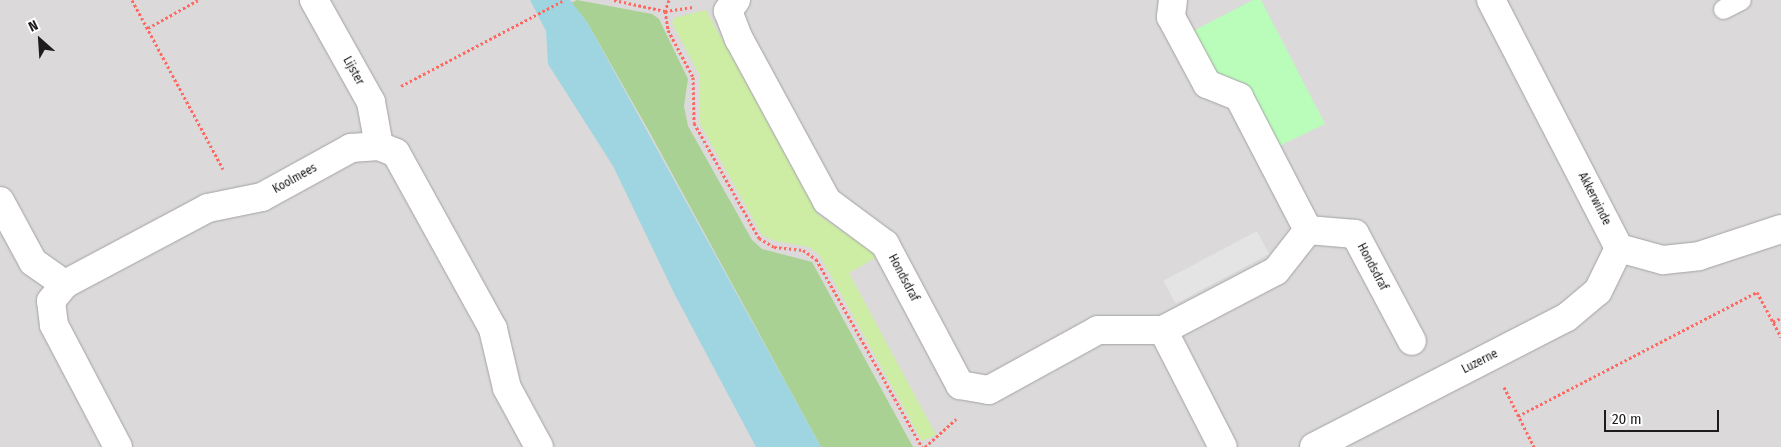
<!DOCTYPE html>
<html>
<head>
<meta charset="utf-8">
<style>
  body { margin:0 }
  #map { position:relative; width:1781px; height:447px; overflow:hidden; background:#efe9e1; font-family:"Fira Sans Condensed",sans-serif }
  div>[style] { position:absolute }
  [style*='--x'] { left:calc(var(--x)*1px); top:calc(var(--y)*1px); width:calc(var(--w)*1px); rotate:calc(var(--a)*1deg) }
  .residential>* { inset:0; background:#dbd9d9; transform-origin:0 0 }
  .grass>* { inset:0; background:#cceda3 }
  .forest>* { inset:0; background:#a9d193 }
  .park>* { inset:0; background:#bafdbb }
  .parking>* { inset:0; background:#e4e4e4; transform-origin:0 0 }
  .water>* { inset:0; background:#9ed5e0 }
  .path>* { height:3px; margin-top:-1.5px; transform-origin:0; background:repeating-linear-gradient(90deg,#ff6962 0 2.5px,transparent 0 5px) }
  .roads { filter:drop-shadow(0 0 1px #a3a3a3) drop-shadow(0 0 1px #a3a3a3) }
  .lane>* { height:19px; margin:-9.5px; padding:0 9.5px; transform-origin:9.5px; border-radius:9.5px; background:#fff }
  .street>* { height:28px; margin:-14px; padding:0 14px; transform-origin:14px; border-radius:14px; background:#fff }
  span { translate:-50% -50%; white-space:nowrap; text-align:center; line-height:1.15; -webkit-text-stroke:4px #fff; paint-order:stroke }
  .street-label { font-size:12px; color:#1c1c1c }
  .north { position:absolute; left:15px; top:15px; width:50px; height:50px; -webkit-text-stroke:4px #fff; paint-order:stroke; rotate:334deg; font-size:14px; font-weight:700; line-height:20px; text-align:center; color:#1c1c1c }
  .north::after { content:''; display:block; margin:auto; width:18px; height:22px; background:#1c1c1c; clip-path:polygon(50% 0,100% 100%,50% 72%,0 100%) }
  .scale { position:absolute; left:1604px; top:410px; width:115px; height:22px; box-sizing:border-box; border:2px solid #1c1c1c; border-top:0; padding-left:6px; font-size:15px; line-height:18px; white-space:nowrap; color:#1c1c1c; -webkit-text-stroke:4px #fff; paint-order:stroke }
</style>
</head>
<body>
<div id="map">
  <div class="residential">
    <div style="left:0;top:0;width:1781px;height:447px"></div>
  </div>
  <div class="grass">
    <div style="clip-path:polygon(706px 10px,817px 214px,871px 251px,875px 258px,849px 273px,936px 435px,922px 441px,820px 256px,809px 247px,775px 241px,762px 235px,699px 122px,699px 74px,672px 23px,674px 18px)"></div>
  </div>
  <div class="forest">
    <div style="clip-path:polygon(577px 0,652px 14px,659px 19px,688px 79px,684px 106px,688px 126px,752px 240px,762px 249px,812px 262px,913px 447px,821px 447px,650px 133px,587px 22px,571px 3px)"></div>
  </div>
  <div class="park">
    <div style="clip-path:polygon(1253px 0,1261px 0,1325px 124px,1279px 146px,1247px 84px,1217px 77px,1193px 31px)"></div>
  </div>
  <div class="parking">
    <div style="left:1257px;top:231px;width:26px;height:106px;rotate:62deg"></div>
  </div>
  <div class="water">
    <div style="clip-path:polygon(530px 0,570px 0,587px 22px,821px 447px,756px 447px,675px 295px,613px 166px,548px 64px,546px 31px)"></div>
  </div>
  <div class="path">
    <div style="--x:132;--y:0;--w:192;--a:61.7"></div>
    <div style="--x:614;--y:0;--w:52;--a:12.2"></div>
    <div style="--x:665;--y:11;--w:30;--a:-8"></div>
    <div style="--x:669;--y:0;--w:12;--a:110"></div>
    <div style="--x:665;--y:11;--w:19;--a:81"></div>
    <div style="--x:668;--y:30;--w:53;--a:62"></div>
    <div style="--x:693;--y:77;--w:46;--a:88.8"></div>
    <div style="--x:694;--y:123;--w:132;--a:60.5"></div>
    <div style="--x:759;--y:238;--w:17;--a:31"></div>
    <div style="--x:774;--y:247;--w:29;--a:6"></div>
    <div style="--x:803;--y:250;--w:16;--a:35"></div>
    <div style="--x:816;--y:259;--w:216;--a:60.6"></div>
    <div style="--x:148;--y:28;--w:57;--a:-29.2"></div>
    <div style="--x:401;--y:86;--w:184;--a:-27.8"></div>
    <div style="--x:1773;--y:322;--w:9;--a:-27"></div>
    <div style="--x:1504;--y:387;--w:67;--a:63.4"></div>
    <div style="--x:1518;--y:416;--w:269;--a:-27.4"></div>
    <div style="--x:1757;--y:292;--w:51;--a:61.9"></div>
    <div style="--x:925;--y:447;--w:42;--a:-42.1"></div>
  </div>
  <div class="roads">
    <div class="lane">
      <div style="--x:1723;--y:9;--w:20;--a:-27"></div>
    </div>
    <div class="street">
      <div style="--x:314;--y:0;--w:117;--a:60.8"></div>
      <div style="--x:371;--y:102;--w:45;--a:79.7"></div>
      <div style="--x:736;--y:0;--w:14;--a:126"></div>
      <div style="--x:728;--y:11;--w:30;--a:69"></div>
      <div style="--x:739;--y:39;--w:184;--a:61.5"></div>
      <div style="--x:827;--y:201;--w:72;--a:36.6"></div>
      <div style="--x:885;--y:244;--w:160;--a:62"></div>
      <div style="--x:960;--y:385;--w:29;--a:10"></div>
      <div style="--x:989;--y:390;--w:124;--a:-28.8"></div>
      <div style="--x:1098;--y:330;--w:65;--a:0"></div>
      <div style="--x:1163;--y:330;--w:127;--a:-27.6"></div>
      <div style="--x:1276;--y:271;--w:52;--a:-52"></div>
      <div style="--x:1173;--y:0;--w:17;--a:97"></div>
      <div style="--x:1171;--y:17;--w:76;--a:61.8"></div>
      <div style="--x:1207;--y:84;--w:35;--a:22"></div>
      <div style="--x:1239;--y:97;--w:150;--a:62.6"></div>
      <div style="--x:1491;--y:0;--w:279;--a:62.7"></div>
      <div style="--x:1619;--y:248;--w:46;--a:15.3"></div>
      <div style="--x:1663;--y:260;--w:36;--a:-6"></div>
      <div style="--x:1699;--y:256;--w:86;--a:-18.2"></div>
      <div style="--x:0;--y:201;--w:69;--a:61.6"></div>
      <div style="--x:33;--y:262;--w:39;--a:35"></div>
      <div style="--x:1308;--y:230;--w:47;--a:4.9"></div>
      <div style="--x:1355;--y:234;--w:121;--a:62"></div>
      <div style="--x:1163;--y:330;--w:131;--a:62.9"></div>
      <div style="--x:118;--y:447;--w:138;--a:-117.7"></div>
      <div style="--x:54;--y:325;--w:24;--a:-97"></div>
      <div style="--x:51;--y:301;--w:22;--a:-51"></div>
      <div style="--x:65;--y:284;--w:162;--a:-28"></div>
      <div style="--x:208;--y:208;--w:55;--a:-11.5"></div>
      <div style="--x:262;--y:197;--w:102;--a:-28.8"></div>
      <div style="--x:351;--y:148;--w:28;--a:-4"></div>
      <div style="--x:379;--y:146;--w:18;--a:22"></div>
      <div style="--x:396;--y:153;--w:201;--a:61.1"></div>
      <div style="--x:493;--y:329;--w:61;--a:76.7"></div>
      <div style="--x:507;--y:388;--w:67;--a:61.5"></div>
      <div style="--x:1314;--y:447;--w:284;--a:-27.2"></div>
      <div style="--x:1567;--y:317;--w:40;--a:-40"></div>
      <div style="--x:1598;--y:291;--w:48;--a:-64"></div>
    </div>
  </div>
  <div class="street-label">
    <span style="left:353px;top:71px;rotate:61deg">Lijster</span>
    <span style="left:295px;top:179px;rotate:-29deg">Koolmees</span>
    <span style="left:1594px;top:199px;rotate:63deg">Akkerwinde</span>
    <span style="left:1372px;top:267px;rotate:62deg">Hondsdraf</span>
    <span style="left:903px;top:278px;rotate:62deg">Hondsdraf</span>
    <span style="left:1480px;top:362px;rotate:-27deg">Luzerne</span>
  </div>
  <div class="north">N</div>
  <div class="scale">20 m</div>
</div>
</body>
</html>
